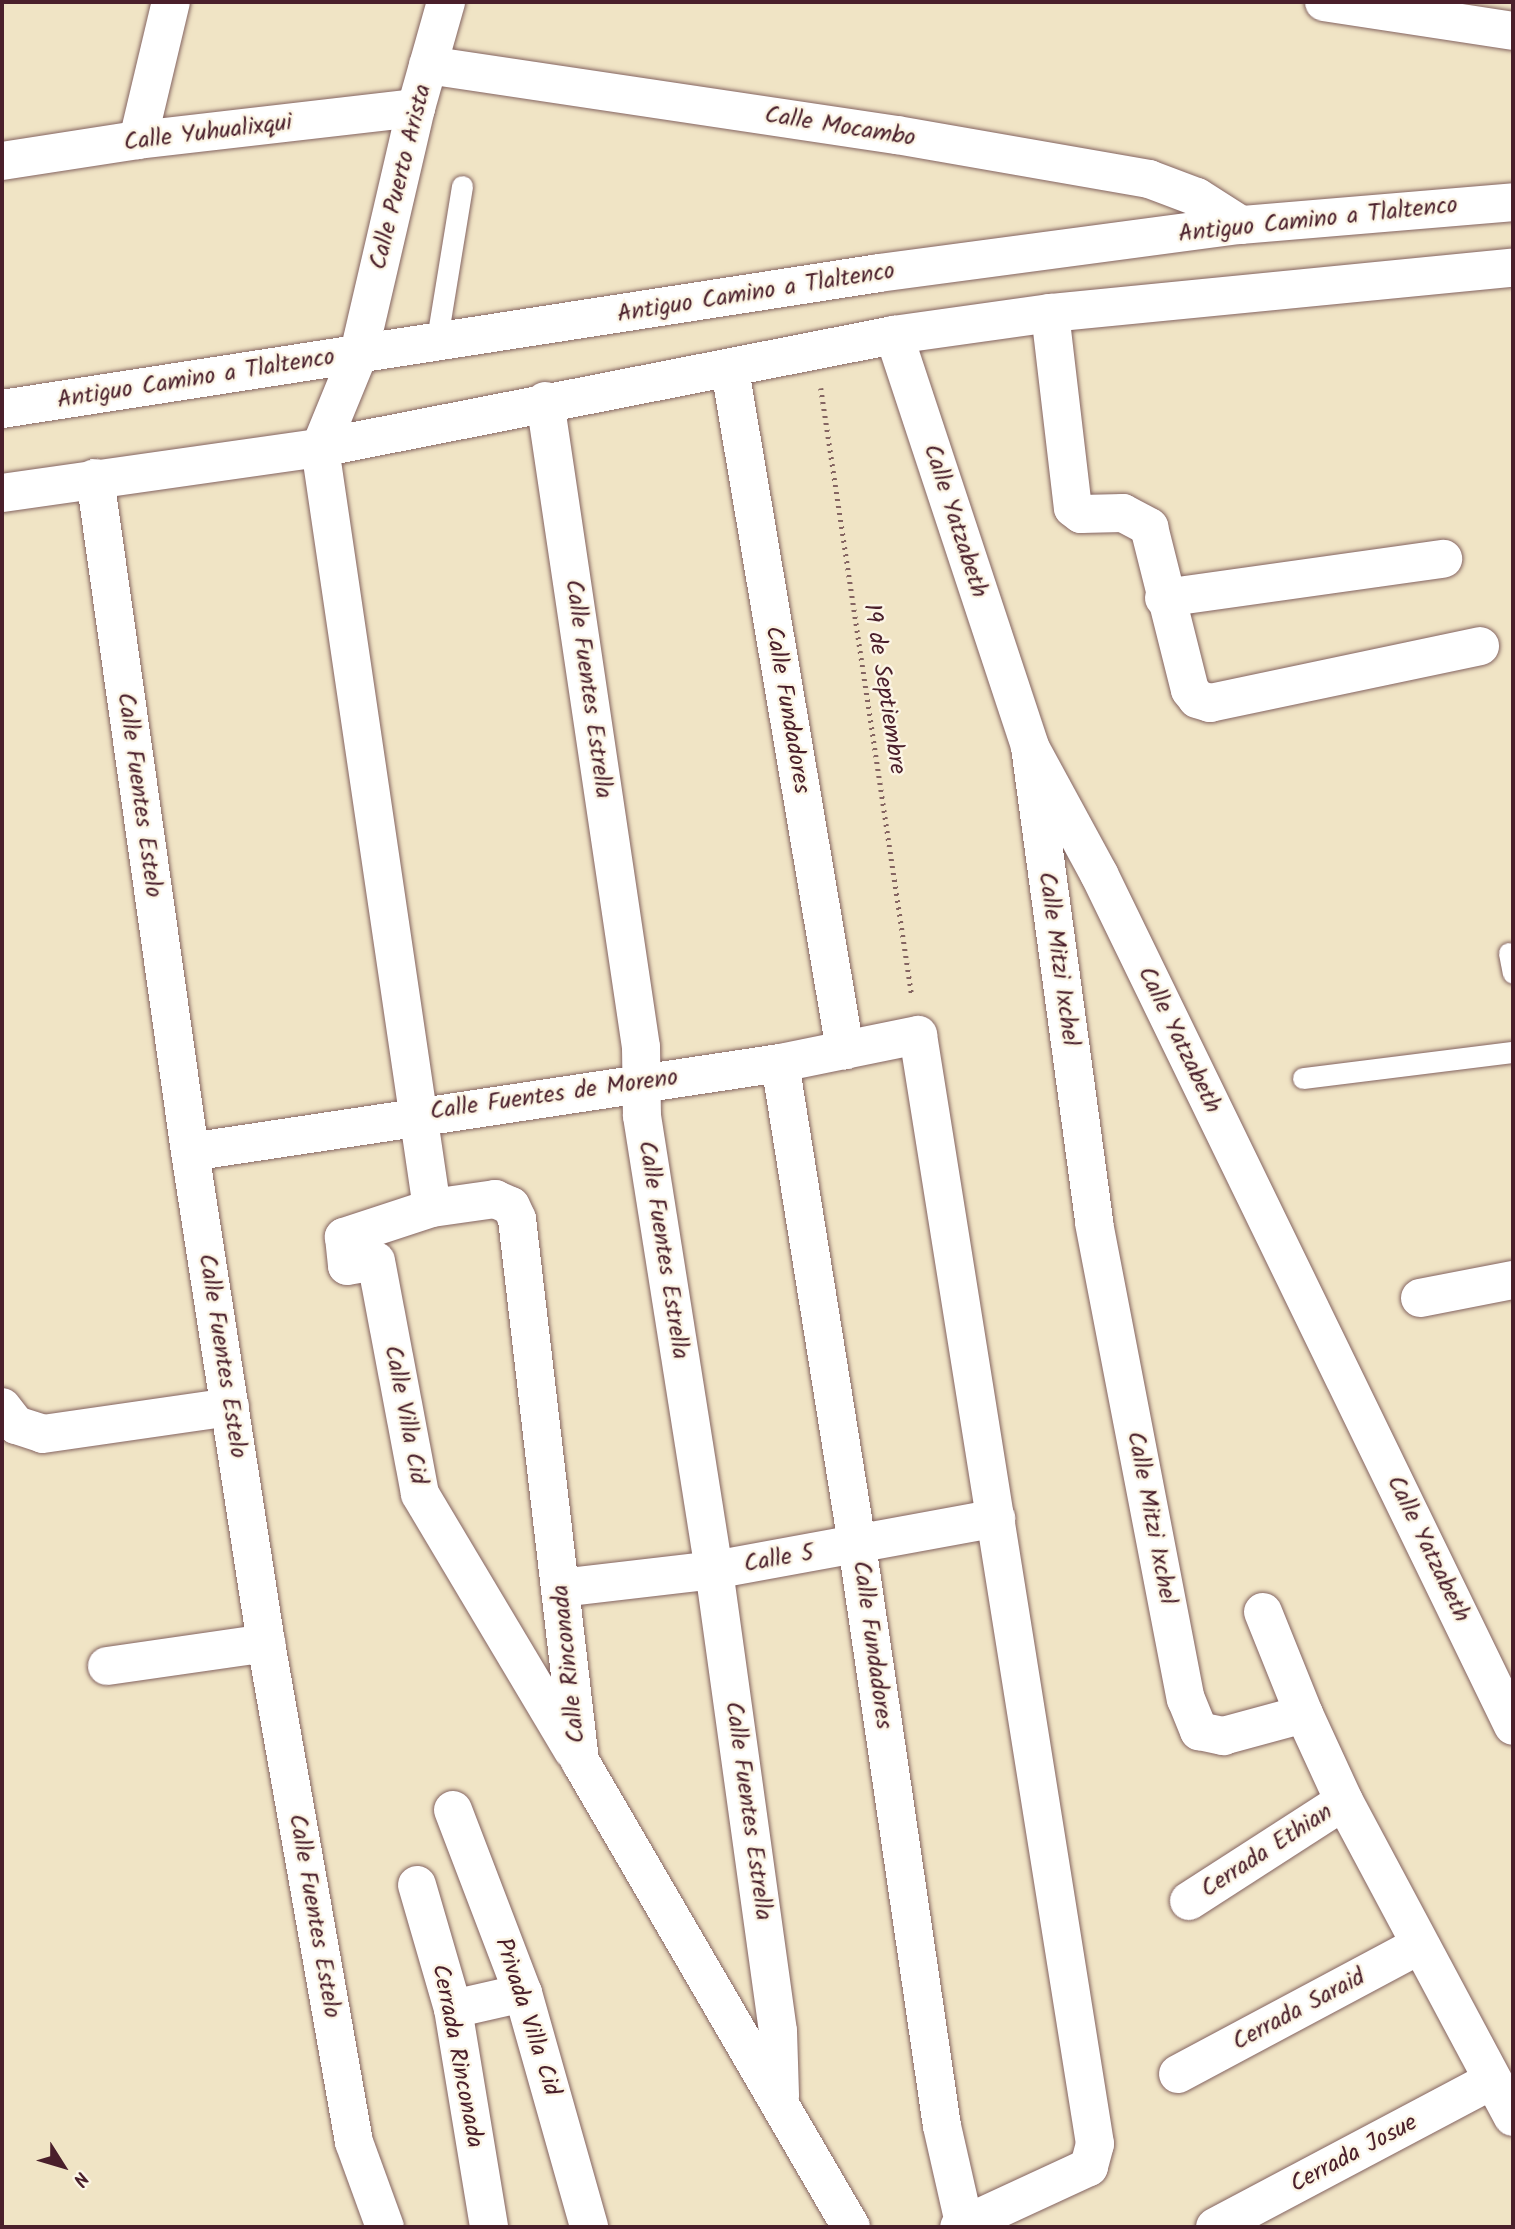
<!DOCTYPE html>
<html>
<head>
<meta charset="utf-8">
<style>
  body { margin:0 }
  #map { position:relative; width:1515px; height:2229px; overflow:hidden; background:#f0e4c5; font-family:Kalam,sans-serif }
  div>[style] { position:absolute }
  [style*='--x'] { left:calc(var(--x)*1px); top:calc(var(--y)*1px); width:calc(var(--w)*1px); rotate:calc(var(--a)*1deg) }
  .path>* { height:4.5px; margin-top:-2.25px; transform-origin:0; background:repeating-linear-gradient(90deg,#846461 0 2px,transparent 0 7px) }
  .roads { filter:drop-shadow(0 0 2px #846461) drop-shadow(0 0 2px #846461) }
  .service>* { height:21px; margin:-10.5px; padding:0 10.5px; transform-origin:10.5px; border-radius:10.5px; background:#fff }
  .minor>* { height:38px; margin:-19px; padding:0 19px; transform-origin:19px; border-radius:19px; background:#fff }
  .tertiary>* { height:38px; margin:-19px; padding:0 19px; transform-origin:19px; border-radius:19px; background:#fff }
  span { translate:-50% -50%; white-space:nowrap; text-align:center; line-height:1.15; -webkit-text-stroke:5px #fcf5e5; paint-order:stroke }
  .street-label { font-size:24px; color:#4a1f2b }
  .frame { position:absolute; inset:0; border:4px solid #4a1f2b; pointer-events:none }
  .north { position:absolute; left:28px; top:2131px; width:70px; height:70px; -webkit-text-stroke:5px #fcf5e5; paint-order:stroke; rotate:127deg; font-size:19px; font-weight:700; line-height:28px; text-align:center; color:#4a1f2b }
  .north::after { content:''; display:block; margin:auto; width:24px; height:32px; background:#4a1f2b; clip-path:polygon(50% 0,100% 100%,50% 72%,0 100%) }
</style>
</head>
<body>
<div id="map">
  <div class="path">
    <div style="--x:821;--y:388;--w:615;--a:81.49"></div>
  </div>
  <div class="roads">
    <div class="service">
      <div style="--x:436;--y:345;--w:161;--a:-80.7"></div>
      <div style="--x:1509;--y:953;--w:20;--a:79"></div>
      <div style="--x:1303;--y:1078;--w:212;--a:-7.1"></div>
    </div>
    <div class="minor">
      <div style="--x:446;--y:2;--w:110;--a:105.8"></div>
      <div style="--x:416;--y:108;--w:252;--a:103.1"></div>
      <div style="--x:359;--y:353;--w:103;--a:112.3"></div>
      <div style="--x:320;--y:448;--w:768;--a:81.62"></div>
      <div style="--x:432;--y:1208;--w:64;--a:-8.1"></div>
      <div style="--x:495;--y:1199;--w:17;--a:24"></div>
      <div style="--x:511;--y:1206;--w:14;--a:65"></div>
      <div style="--x:517;--y:1219;--w:546;--a:83.37"></div>
      <div style="--x:580;--y:1761;--w:539;--a:59.82"></div>
      <div style="--x:1324;--y:2;--w:191;--a:8.7"></div>
      <div style="--x:428;--y:65;--w:474;--a:8.5"></div>
      <div style="--x:897;--y:135;--w:256;--a:9.9"></div>
      <div style="--x:1149;--y:179;--w:51;--a:20.6"></div>
      <div style="--x:1197;--y:197;--w:52;--a:32.5"></div>
      <div style="--x:138;--y:140;--w:142;--a:-76.6"></div>
      <div style="--x:2;--y:161;--w:138;--a:-8.8"></div>
      <div style="--x:138;--y:140;--w:280;--a:-6.6"></div>
      <div style="--x:1050;--y:313;--w:196;--a:83.3"></div>
      <div style="--x:1073;--y:508;--w:10;--a:37"></div>
      <div style="--x:1081;--y:514;--w:42;--a:-1.4"></div>
      <div style="--x:1123;--y:513;--w:30;--a:28"></div>
      <div style="--x:1149;--y:527;--w:168;--a:75.9"></div>
      <div style="--x:1190;--y:690;--w:11;--a:52"></div>
      <div style="--x:1197;--y:699;--w:14;--a:17"></div>
      <div style="--x:1210;--y:703;--w:276;--a:-11.9"></div>
      <div style="--x:894;--y:335;--w:434;--a:71.7"></div>
      <div style="--x:1030;--y:747;--w:145;--a:61.5"></div>
      <div style="--x:1099;--y:874;--w:947;--a:64.08"></div>
      <div style="--x:730;--y:370;--w:690;--a:80.4"></div>
      <div style="--x:545;--y:401;--w:653;--a:81.55"></div>
      <div style="--x:641;--y:1047;--w:69;--a:89.2"></div>
      <div style="--x:642;--y:1116;--w:460;--a:81"></div>
      <div style="--x:714;--y:1570;--w:465;--a:82.1"></div>
      <div style="--x:778;--y:2031;--w:65;--a:88.2"></div>
      <div style="--x:95;--y:478;--w:681;--a:81.98"></div>
      <div style="--x:190;--y:1152;--w:497;--a:81.2"></div>
      <div style="--x:266;--y:1643;--w:507;--a:80"></div>
      <div style="--x:354;--y:2142;--w:90;--a:70"></div>
      <div style="--x:1164;--y:598;--w:282;--a:-8"></div>
      <div style="--x:1030;--y:747;--w:480;--a:82.3"></div>
      <div style="--x:1094;--y:1223;--w:485;--a:79.1"></div>
      <div style="--x:1186;--y:1699;--w:35;--a:68"></div>
      <div style="--x:1199;--y:1731;--w:25;--a:12"></div>
      <div style="--x:1223;--y:1736;--w:84;--a:-15.2"></div>
      <div style="--x:1304;--y:1714;--w:96;--a:65.3"></div>
      <div style="--x:1344;--y:1801;--w:358;--a:61.9"></div>
      <div style="--x:780;--y:1063;--w:488;--a:80.9"></div>
      <div style="--x:857;--y:1545;--w:587;--a:81.68"></div>
      <div style="--x:942;--y:2126;--w:104;--a:77.2"></div>
      <div style="--x:190;--y:1152;--w:597;--a:-8.58"></div>
      <div style="--x:780;--y:1063;--w:141;--a:-11.5"></div>
      <div style="--x:918;--y:1035;--w:1123;--a:80.93"></div>
      <div style="--x:1095;--y:2144;--w:24;--a:105"></div>
      <div style="--x:1089;--y:2167;--w:143;--a:155.2"></div>
      <div style="--x:432;--y:1208;--w:93;--a:161.8"></div>
      <div style="--x:344;--y:1237;--w:29;--a:84"></div>
      <div style="--x:347;--y:1266;--w:29;--a:-10"></div>
      <div style="--x:376;--y:1261;--w:237;--a:79.3"></div>
      <div style="--x:420;--y:1494;--w:299;--a:59.2"></div>
      <div style="--x:1420;--y:1298;--w:95;--a:-11"></div>
      <div style="--x:2;--y:1407;--w:23;--a:52"></div>
      <div style="--x:16;--y:1425;--w:28;--a:18"></div>
      <div style="--x:43;--y:1434;--w:189;--a:-8.2"></div>
      <div style="--x:561;--y:1588;--w:154;--a:-6.7"></div>
      <div style="--x:714;--y:1570;--w:287;--a:-10.4"></div>
      <div style="--x:1263;--y:1612;--w:110;--a:68.1"></div>
      <div style="--x:107;--y:1666;--w:161;--a:-8.2"></div>
      <div style="--x:453;--y:1810;--w:196;--a:69.1"></div>
      <div style="--x:523;--y:1993;--w:243;--a:74.2"></div>
      <div style="--x:417;--y:1885;--w:129;--a:73.8"></div>
      <div style="--x:453;--y:2009;--w:221;--a:80.6"></div>
      <div style="--x:1189;--y:1901;--w:184;--a:-32.8"></div>
      <div style="--x:453;--y:2009;--w:72;--a:-12.9"></div>
      <div style="--x:1178;--y:2074;--w:274;--a:-28.1"></div>
      <div style="--x:1215;--y:2227;--w:314;--a:-27.9"></div>
    </div>
    <div class="tertiary">
      <div style="--x:2;--y:409;--w:887;--a:-8.81"></div>
      <div style="--x:879;--y:273;--w:365;--a:-7.6"></div>
      <div style="--x:1241;--y:225;--w:273;--a:-4.8"></div>
      <div style="--x:2;--y:493;--w:321;--a:-8.1"></div>
      <div style="--x:320;--y:448;--w:585;--a:-11.14"></div>
      <div style="--x:894;--y:335;--w:158;--a:-8"></div>
      <div style="--x:1050;--y:313;--w:465;--a:-5.6"></div>
    </div>
  </div>
  <div class="street-label">
    <span style="left:840px;top:127px;rotate:9deg">Calle Mocambo</span>
    <span style="left:208px;top:133px;rotate:-7deg">Calle Yuhualixqui</span>
    <span style="left:401px;top:177px;rotate:-76deg">Calle Puerto Arista</span>
    <span style="left:1318px;top:220px;rotate:-6deg">Antiguo Camino a Tlaltenco</span>
    <span style="left:756px;top:293px;rotate:-9deg">Antiguo Camino a Tlaltenco</span>
    <span style="left:196px;top:379px;rotate:-9deg">Antiguo Camino a Tlaltenco</span>
    <span style="left:955px;top:521px;rotate:72deg">Calle Yatzabeth</span>
    <span style="left:588px;top:689px;rotate:82deg">Calle Fuentes Estrella</span>
    <span style="left:884px;top:689px;rotate:81deg">19 de Septiembre</span>
    <span style="left:787px;top:710px;rotate:80deg">Calle Fundadores</span>
    <span style="left:139px;top:795px;rotate:82deg">Calle Fuentes Estelo</span>
    <span style="left:1058px;top:959px;rotate:82deg">Calle Mitzi Ixchel</span>
    <span style="left:1179px;top:1040px;rotate:64deg">Calle Yatzabeth</span>
    <span style="left:554px;top:1095px;rotate:-8deg">Calle Fuentes de Moreno</span>
    <span style="left:663px;top:1250px;rotate:81deg">Calle Fuentes Estrella</span>
    <span style="left:222px;top:1356px;rotate:81deg">Calle Fuentes Estelo</span>
    <span style="left:405px;top:1415px;rotate:79deg">Calle Villa Cid</span>
    <span style="left:1151px;top:1518px;rotate:79deg">Calle Mitzi Ixchel</span>
    <span style="left:1428px;top:1549px;rotate:64deg">Calle Yatzabeth</span>
    <span style="left:779px;top:1559px;rotate:-10deg">Calle 5</span>
    <span style="left:872px;top:1645px;rotate:82deg">Calle Fundadores</span>
    <span style="left:569px;top:1664px;rotate:-96deg">Calle Rinconada</span>
    <span style="left:748px;top:1811px;rotate:82deg">Calle Fuentes Estrella</span>
    <span style="left:1267px;top:1851px;rotate:-33deg">Cerrada Ethian</span>
    <span style="left:314px;top:1916px;rotate:80deg">Calle Fuentes Estelo</span>
    <span style="left:1299px;top:2010px;rotate:-28deg">Cerrada Saraid</span>
    <span style="left:527px;top:2017px;rotate:72deg">Privada Villa Cid</span>
    <span style="left:457px;top:2056px;rotate:79deg">Cerrada Rinconada</span>
    <span style="left:1354px;top:2154px;rotate:-28deg">Cerrada Josue</span>
  </div>
  <div class="frame"></div>
  <div class="north">N</div>
</div>
</body>
</html>
